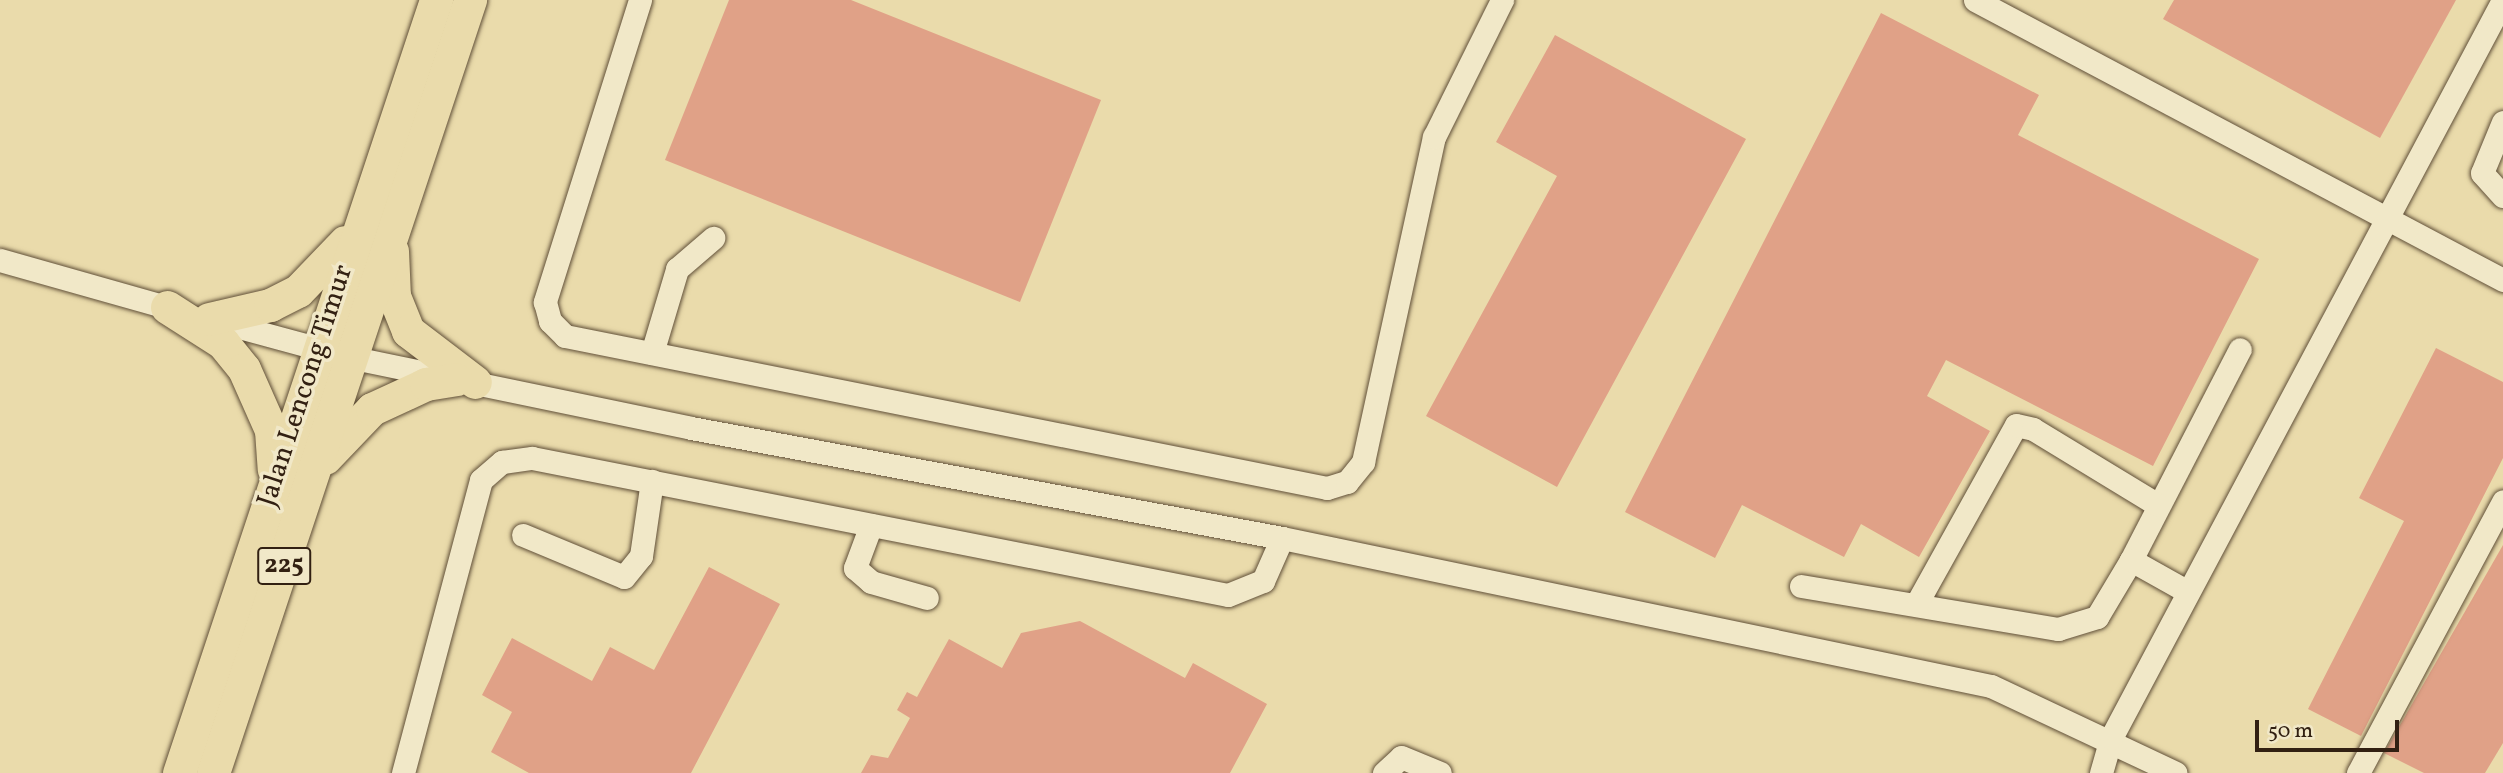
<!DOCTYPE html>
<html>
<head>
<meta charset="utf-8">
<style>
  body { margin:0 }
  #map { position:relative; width:2503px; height:773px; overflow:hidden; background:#eadbab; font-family:Vollkorn,serif }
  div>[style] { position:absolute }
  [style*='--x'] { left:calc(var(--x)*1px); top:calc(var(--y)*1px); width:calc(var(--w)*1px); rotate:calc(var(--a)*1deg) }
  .building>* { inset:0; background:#e0a187 }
  .roads { filter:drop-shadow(0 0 2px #604f38) drop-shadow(0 0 2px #604f38) }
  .minor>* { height:23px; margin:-11.5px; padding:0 11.5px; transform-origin:11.5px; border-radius:11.5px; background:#f1e8c8 }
  .highway>* { height:33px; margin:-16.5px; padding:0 16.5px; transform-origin:16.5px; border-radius:16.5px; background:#eadbab }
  span { translate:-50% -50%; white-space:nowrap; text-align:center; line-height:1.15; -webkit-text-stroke:7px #f1e8c8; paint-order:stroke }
  .shield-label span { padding:2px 5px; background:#f1e8c8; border:2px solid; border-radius:5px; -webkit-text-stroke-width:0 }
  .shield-label { font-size:26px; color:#322012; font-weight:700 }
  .street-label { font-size:28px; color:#322012 }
  .scale { position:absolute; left:2255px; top:720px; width:144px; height:32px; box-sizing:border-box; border:4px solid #322012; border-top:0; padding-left:9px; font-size:21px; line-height:24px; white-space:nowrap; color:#322012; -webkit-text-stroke:5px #f1e8c8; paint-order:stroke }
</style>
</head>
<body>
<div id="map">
  <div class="building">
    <div style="clip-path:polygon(729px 0,851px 0,1101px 100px,1020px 302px,665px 160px)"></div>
    <div style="clip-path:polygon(2174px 0,2456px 0,2380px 138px,2163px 19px)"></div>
    <div style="clip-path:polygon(1881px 13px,2039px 95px,2018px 135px,2259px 259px,2153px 466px,1946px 360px,1927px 396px,1990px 431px,1919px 557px,1861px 524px,1844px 557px,1742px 505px,1715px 558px,1625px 512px)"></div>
    <div style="clip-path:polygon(1555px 35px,1746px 139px,1557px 487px,1426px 416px,1557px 176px,1496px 142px)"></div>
    <div style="clip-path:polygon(2436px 348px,2503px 382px,2503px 458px,2361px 736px,2308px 709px,2404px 521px,2359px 498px)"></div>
    <div style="clip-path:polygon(2503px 545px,2503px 743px,2485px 773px,2424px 773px,2384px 753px)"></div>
    <div style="clip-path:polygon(709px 567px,780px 604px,691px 773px,529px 773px,491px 752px,512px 712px,482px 695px,512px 638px,592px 681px,610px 647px,654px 670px)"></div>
    <div style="clip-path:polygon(1080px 621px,1185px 678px,1193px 663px,1267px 704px,1230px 773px,861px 773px,871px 755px,888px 758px,910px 718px,897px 710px,907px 692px,917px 697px,949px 639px,1002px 668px,1021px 633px)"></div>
  </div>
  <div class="roads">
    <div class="minor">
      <div style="--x:640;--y:0;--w:317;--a:107.5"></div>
      <div style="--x:545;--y:302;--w:20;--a:75"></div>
      <div style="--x:550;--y:321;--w:21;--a:45"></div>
      <div style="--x:565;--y:336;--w:777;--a:11.28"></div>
      <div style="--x:1327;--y:488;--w:21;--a:-17"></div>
      <div style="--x:1347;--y:482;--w:26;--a:-51"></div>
      <div style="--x:1363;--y:462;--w:333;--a:-77.7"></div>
      <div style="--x:1434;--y:137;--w:153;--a:-63.6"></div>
      <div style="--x:1975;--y:0;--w:598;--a:27.94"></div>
      <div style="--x:2503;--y:122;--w:55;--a:112.4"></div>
      <div style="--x:2482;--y:173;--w:31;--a:48"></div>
      <div style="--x:0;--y:260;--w:187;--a:15.8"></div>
      <div style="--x:213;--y:320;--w:141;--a:15.2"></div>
      <div style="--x:349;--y:357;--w:349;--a:11.7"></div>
      <div style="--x:691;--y:428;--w:601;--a:10.54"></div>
      <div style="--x:1282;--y:538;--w:724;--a:11.79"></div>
      <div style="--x:1991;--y:686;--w:204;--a:25.2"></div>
      <div style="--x:652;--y:353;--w:88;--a:-73.4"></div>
      <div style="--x:677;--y:269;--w:48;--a:-40.7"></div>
      <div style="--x:871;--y:525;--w:46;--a:110.4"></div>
      <div style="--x:855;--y:568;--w:21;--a:41"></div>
      <div style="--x:871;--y:582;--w:58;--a:15.9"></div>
      <div style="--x:523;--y:535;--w:109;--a:22.6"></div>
      <div style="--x:624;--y:577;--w:27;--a:-51"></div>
      <div style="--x:641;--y:556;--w:76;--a:-81.7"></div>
      <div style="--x:2131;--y:560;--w:237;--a:-62.7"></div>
      <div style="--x:1801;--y:586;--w:261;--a:9.5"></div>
      <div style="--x:2058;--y:629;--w:41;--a:-17.1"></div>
      <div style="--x:2097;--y:617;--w:66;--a:-59.2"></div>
      <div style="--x:2131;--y:560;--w:65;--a:29.3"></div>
      <div style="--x:1918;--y:601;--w:201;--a:-60.9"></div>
      <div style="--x:2016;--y:425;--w:17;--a:13"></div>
      <div style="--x:2033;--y:429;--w:146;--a:31.3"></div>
      <div style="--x:403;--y:773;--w:303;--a:-75.1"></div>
      <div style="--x:481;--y:480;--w:28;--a:-41"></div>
      <div style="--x:502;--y:462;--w:30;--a:-8"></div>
      <div style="--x:532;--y:458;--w:709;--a:11.14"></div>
      <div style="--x:1228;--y:595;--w:38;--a:-22"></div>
      <div style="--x:1263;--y:581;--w:47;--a:-66.2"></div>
      <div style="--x:1384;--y:773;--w:23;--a:-43"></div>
      <div style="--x:1401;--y:757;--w:42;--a:22.3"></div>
      <div style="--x:2101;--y:773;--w:36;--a:-74"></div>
      <div style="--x:2111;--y:738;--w:836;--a:-62.02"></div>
      <div style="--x:2358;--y:773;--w:308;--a:-61.9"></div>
    </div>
    <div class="highway">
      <div style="--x:392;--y:251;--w:45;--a:87.5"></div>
      <div style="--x:394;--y:296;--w:38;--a:68"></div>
      <div style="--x:408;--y:331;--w:84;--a:37.3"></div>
      <div style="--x:167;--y:307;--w:67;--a:32.7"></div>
      <div style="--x:223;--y:343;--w:33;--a:51"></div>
      <div style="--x:244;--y:369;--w:67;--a:66.1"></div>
      <div style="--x:271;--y:430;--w:39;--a:86"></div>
      <div style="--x:209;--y:319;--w:63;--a:-12.9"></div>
      <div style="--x:270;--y:305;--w:31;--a:-27"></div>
      <div style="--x:298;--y:291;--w:68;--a:-46.2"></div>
      <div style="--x:325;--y:458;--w:68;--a:-46.2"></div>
      <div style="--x:372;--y:409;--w:60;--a:-24.8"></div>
      <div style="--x:426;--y:384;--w:30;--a:-9"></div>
      <div style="--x:179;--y:773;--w:815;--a:-71.61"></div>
      <div style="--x:213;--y:773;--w:815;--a:-71.61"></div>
    </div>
  </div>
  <div class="shield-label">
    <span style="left:284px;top:566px">225</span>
  </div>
  <div class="street-label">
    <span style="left:306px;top:386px;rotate:-72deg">Jalan Lencong Timur</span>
  </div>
  <div class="scale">50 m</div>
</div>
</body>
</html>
